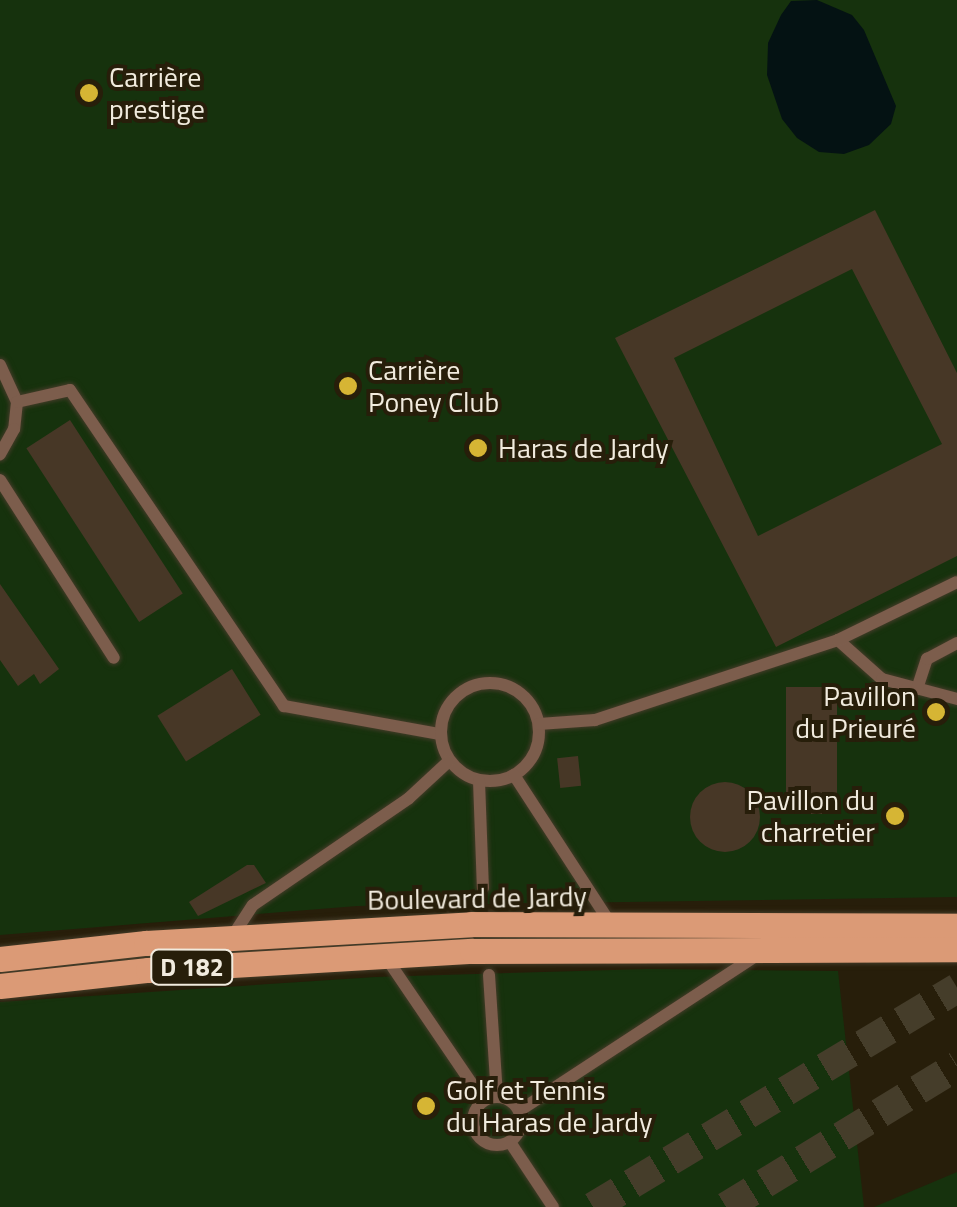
<!DOCTYPE html>
<html>
<head>
<meta charset="utf-8">
<style>
  body { margin:0 }
  #map { position:relative; width:957px; height:1207px; overflow:hidden; background:#271e0a; font-family:"Titillium Web",sans-serif }
  div>[style] { position:absolute }
  [style*='--x'] { left:calc(var(--x)*1px); top:calc(var(--y)*1px); width:calc(var(--w)*1px); rotate:calc(var(--a)*1deg) }
  .green>* { inset:0; background:#16320d }
  .water>* { inset:0; background:#041213 }
  .building>* { inset:0; background:#473726; transform-origin:0 0 }
  .round { border-radius:50% }
  .highway-tunnel>* { height:30px; margin-top:-15px; transform-origin:0; background:repeating-linear-gradient(90deg,#453d2a 0 30px,transparent 0 45px) }
  .roads { filter:drop-shadow(0 0 2px #433b28) drop-shadow(0 0 2px #433b28) }
  .lane>* { height:12px; margin:-6px; padding:0 6px; transform-origin:6px; border-radius:6px; background:#7c5d4c }
  .lane>.ring { margin:-6px; padding:0; box-sizing:content-box; background:none; border:12px solid #7c5d4c; border-radius:50% }
  .primary>* { height:25px; margin:-12.5px; padding:0 12.5px; transform-origin:12.5px; border-radius:12.5px; background:#db9a76 }
  .dots>* { width:28px; height:28px; translate:-50% -50%; box-sizing:border-box; border:5px solid #271e0a; border-radius:50% }
  span { translate:-50% -50%; white-space:nowrap; text-align:center; line-height:1.15; -webkit-text-stroke:8px #271e0a; paint-order:stroke }
  .shield-label span { padding:2px 8px; background:#271e0a; border:2px solid; border-radius:8px; -webkit-text-stroke-width:0 }
  .shield-label { font-size:25px; color:#f1ebde; font-weight:700 }
  .poi-label { font-size:28px; color:#f1ebde }
  .left { translate:0 -50%; text-align:left }
  .right { translate:-100% -50%; text-align:right }
  .street-label { font-size:28px; color:#f1ebde }
</style>
</head>
<body>
<div id="map">
  <div class="green">
    <div style="clip-path:polygon(0 0,957px 0,957px 897px,357px 906px,0 935px)"></div>
    <div style="clip-path:polygon(648px 969px,838px 971px,864px 1207px,0 1207px,0 1002px,375px 977px)"></div>
    <div style="clip-path:polygon(957px 1172px,957px 1207px,874px 1207px)"></div>
  </div>
  <div class="water">
    <div style="clip-path:polygon(817px 0,852px 15px,864px 30px,896px 106px,891px 124px,869px 145px,844px 154px,819px 152px,797px 138px,782px 119px,767px 75px,768px 43px,781px 15px,791px 1px)"></div>
  </div>
  <div class="building">
    <div style="clip-path:polygon(evenodd,875px 210px,957px 373px,957px 556px,776px 647px,615px 338px,875px 210px,852px 269px,942px 444px,758px 536px,674px 358px,852px 269px)"></div>
    <div style="left:70px;top:420px;width:207px;height:52px;rotate:57deg"></div>
    <div style="clip-path:polygon(0 584px,59px 669px,40px 684px,34px 674px,18px 686px,0 660px)"></div>
    <div style="left:232px;top:669px;width:54px;height:88px;rotate:58deg"></div>
    <div style="left:786px;top:687px;width:51px;height:127px"></div>
    <div style="left:578px;top:756px;width:30px;height:21px;rotate:84deg"></div>
    <div class="round" style="left:690px;top:782px;width:70px;height:70px"></div>
    <div style="clip-path:polygon(247px 865px,254px 865px,266px 883px,198px 916px,189px 902px)"></div>
  </div>
  <div class="highway-tunnel">
    <div style="--x:593;--y:1207;--w:425;--a:-31"></div>
    <div style="--x:726;--y:1207;--w:271;--a:-31.4"></div>
  </div>
  <div class="roads">
    <div class="lane">
      <div style="--x:0;--y:365;--w:41;--a:65.3"></div>
      <div style="--x:17;--y:402;--w:27;--a:96"></div>
      <div style="--x:14;--y:429;--w:29;--a:119"></div>
      <div style="--x:17;--y:402;--w:54;--a:-12.8"></div>
      <div style="--x:70;--y:390;--w:382;--a:55.9"></div>
      <div style="--x:284;--y:706;--w:158;--a:10.2"></div>
      <div style="--x:0;--y:480;--w:211;--a:57.4"></div>
      <div style="--x:838;--y:640;--w:59;--a:41.6"></div>
      <div style="--x:882;--y:679;--w:78;--a:14.9"></div>
      <div class="ring" style="left:441px;top:683px;width:86px;height:86px"></div>
      <div style="--x:917;--y:689;--w:32;--a:-72"></div>
      <div style="--x:927;--y:659;--w:34;--a:-28"></div>
      <div style="--x:539;--y:724;--w:56;--a:-4.1"></div>
      <div style="--x:595;--y:720;--w:256;--a:-18.2"></div>
      <div style="--x:838;--y:640;--w:132;--a:-26"></div>
      <div style="--x:514;--y:775;--w:176;--a:57"></div>
      <div style="--x:479;--y:781;--w:107;--a:87.9"></div>
      <div style="--x:232;--y:937;--w:38;--a:-57"></div>
      <div style="--x:253;--y:905;--w:189;--a:-34.4"></div>
      <div style="--x:409;--y:798;--w:54;--a:-42.8"></div>
      <div style="--x:385;--y:956;--w:174;--a:55.8"></div>
      <div style="--x:489;--y:975;--w:121;--a:86.2"></div>
      <div class="ring" style="left:473px;top:1097px;width:36px;height:36px"></div>
      <div style="--x:519;--y:1111;--w:287;--a:-33.2"></div>
      <div style="--x:510;--y:1142;--w:78;--a:56.5"></div>
    </div>
    <div class="primary">
      <div style="--x:0;--y:959;--w:147;--a:-6.3"></div>
      <div style="--x:146;--y:943;--w:326;--a:-3.3"></div>
      <div style="--x:471;--y:924;--w:486;--a:0.2"></div>
      <div style="--x:0;--y:986;--w:149;--a:-6.2"></div>
      <div style="--x:148;--y:970;--w:325;--a:-3.4"></div>
      <div style="--x:472;--y:951;--w:485;--a:-0.2"></div>
    </div>
  </div>
  <div class="dots">
    <div style="left:89px;top:93px;background:#d6b534"></div>
    <div style="left:348px;top:386px;background:#d6b534"></div>
    <div style="left:478px;top:448px;background:#d6b534"></div>
    <div style="left:936px;top:712px;background:#d6b534"></div>
    <div style="left:895px;top:816px;background:#d6b534"></div>
    <div style="left:426px;top:1106px;background:#d6b534"></div>
  </div>
  <div class="shield-label">
    <span style="left:192px;top:967px">D 182</span>
  </div>
  <div class="poi-label">
    <span class="left" style="left:109px;top:93px">Carrière<br>prestige</span>
    <span class="left" style="left:368px;top:386px">Carrière<br>Poney Club</span>
    <span class="left" style="left:498px;top:448px">Haras de Jardy</span>
    <span class="right" style="left:916px;top:712px">Pavillon<br>du Prieuré</span>
    <span class="right" style="left:875px;top:816px">Pavillon du<br>charretier</span>
    <span class="left" style="left:446px;top:1106px">Golf et Tennis<br>du Haras de Jardy</span>
  </div>
  <div class="street-label">
    <span style="left:477px;top:898px;rotate:-1deg">Boulevard de Jardy</span>
  </div>
</div>
</body>
</html>
